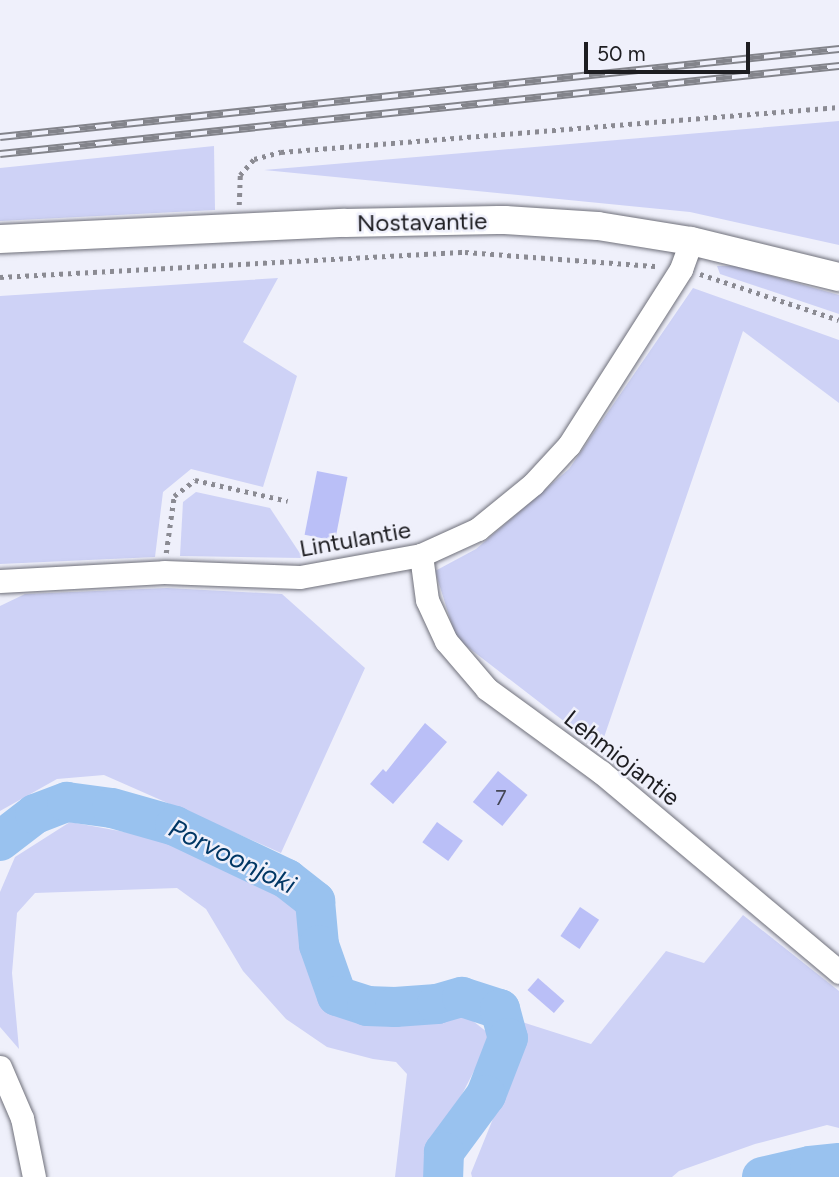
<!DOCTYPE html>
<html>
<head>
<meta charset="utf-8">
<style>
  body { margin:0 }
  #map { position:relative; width:839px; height:1177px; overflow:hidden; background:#eff0fb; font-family:Figtree,sans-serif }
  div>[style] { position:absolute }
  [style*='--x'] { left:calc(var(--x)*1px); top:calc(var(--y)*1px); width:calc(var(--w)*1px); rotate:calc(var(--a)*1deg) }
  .green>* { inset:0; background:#ced2f6 }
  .river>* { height:40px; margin:-20px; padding:0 20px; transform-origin:20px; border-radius:20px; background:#99c2ef }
  .building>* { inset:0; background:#babff7; transform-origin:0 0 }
  .path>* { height:4.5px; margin-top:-2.25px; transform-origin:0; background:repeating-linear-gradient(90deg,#8b8b93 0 3.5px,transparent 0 8.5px) }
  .roads { filter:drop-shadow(0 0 2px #6f707a) drop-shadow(0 0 2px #6f707a) }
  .minor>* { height:23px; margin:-11.5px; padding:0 11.5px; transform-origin:11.5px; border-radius:11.5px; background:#fff }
  .tertiary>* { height:28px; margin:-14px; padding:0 14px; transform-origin:14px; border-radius:14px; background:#fff }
  .rail>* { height:8px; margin-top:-4px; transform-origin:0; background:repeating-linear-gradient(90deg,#eff0fb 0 16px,#83848b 0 32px); box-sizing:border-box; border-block:2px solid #83848b }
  span { translate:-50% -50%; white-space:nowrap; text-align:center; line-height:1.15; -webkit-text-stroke:5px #eff0fb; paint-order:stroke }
  .number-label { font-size:21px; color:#444656 }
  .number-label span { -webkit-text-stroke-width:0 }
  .street-label { font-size:24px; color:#1d1d21 }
  .water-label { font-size:26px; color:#013765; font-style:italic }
  .scale { position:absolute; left:584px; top:42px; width:166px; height:32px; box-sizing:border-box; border:4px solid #1d1d21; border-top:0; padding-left:9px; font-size:21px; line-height:24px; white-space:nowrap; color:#1d1d21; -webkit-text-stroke:5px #eff0fb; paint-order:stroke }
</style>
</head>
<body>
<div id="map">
  <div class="green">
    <div style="clip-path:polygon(839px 121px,839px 245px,690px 212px,264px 170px)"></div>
    <div style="clip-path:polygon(214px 146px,215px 210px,0 221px,0 168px)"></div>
    <div style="clip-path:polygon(717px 266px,736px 266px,839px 295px,839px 314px,720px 274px)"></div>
    <div style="clip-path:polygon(278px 278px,243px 342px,297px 376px,263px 487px,191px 469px,163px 492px,155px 557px,0 564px,0 296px)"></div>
    <div style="clip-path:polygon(693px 288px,839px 340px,839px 403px,743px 331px,600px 749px,456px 638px,435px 571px,476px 549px,569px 469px)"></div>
    <div style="clip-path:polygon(196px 492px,270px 508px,303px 558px,180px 556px,183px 502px)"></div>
    <div style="clip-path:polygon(167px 588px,282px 594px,365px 668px,281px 853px,104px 775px,57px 779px,0 811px,0 606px,25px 594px)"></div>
    <div style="clip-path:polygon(70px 822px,169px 840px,281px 896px,298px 911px,299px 941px,325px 1005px,366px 1024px,459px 1010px,492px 1036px,438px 1141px,435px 1177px,395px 1177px,407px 1074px,396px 1062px,373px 1059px,327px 1047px,286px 1019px,243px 971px,206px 909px,177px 888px,35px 893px,17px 913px,12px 973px,19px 1049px,0 1027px,0 892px,15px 857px)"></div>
    <div style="clip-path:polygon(743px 915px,839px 991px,839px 1128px,827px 1125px,755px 1144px,679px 1171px,672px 1177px,472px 1177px,471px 1173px,516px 1062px,522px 1022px,591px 1044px,666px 951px,704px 963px)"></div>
  </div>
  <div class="river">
    <div style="--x:0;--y:841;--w:44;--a:-37.6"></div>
    <div style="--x:35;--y:814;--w:34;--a:-21"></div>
    <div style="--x:67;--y:802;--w:45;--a:7.6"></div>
    <div style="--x:112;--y:808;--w:66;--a:15.9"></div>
    <div style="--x:175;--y:826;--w:124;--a:25.3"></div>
    <div style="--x:287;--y:879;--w:36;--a:38"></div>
    <div style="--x:315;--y:901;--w:44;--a:84.8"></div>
    <div style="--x:319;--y:945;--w:54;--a:70.6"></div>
    <div style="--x:337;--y:996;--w:32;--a:18"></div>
    <div style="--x:367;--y:1006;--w:28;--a:2"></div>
    <div style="--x:395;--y:1007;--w:42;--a:-4.1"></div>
    <div style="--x:437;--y:1004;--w:26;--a:-16"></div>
    <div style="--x:462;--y:997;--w:40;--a:18"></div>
    <div style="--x:500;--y:1009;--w:30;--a:75"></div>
    <div style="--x:508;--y:1038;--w:61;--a:111.1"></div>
    <div style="--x:486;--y:1095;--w:71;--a:126.4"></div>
    <div style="--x:444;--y:1152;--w:25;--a:92"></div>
    <div style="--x:762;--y:1177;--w:49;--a:-12.9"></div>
    <div style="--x:810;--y:1166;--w:29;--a:-6"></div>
  </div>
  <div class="building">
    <div style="left:317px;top:471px;width:31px;height:65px;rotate:11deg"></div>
    <div style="clip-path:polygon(425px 723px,447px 742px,393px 804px,370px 784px,383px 769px,386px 772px)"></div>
    <div style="left:498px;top:771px;width:38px;height:40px;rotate:39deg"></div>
    <div style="left:437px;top:822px;width:32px;height:25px;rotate:36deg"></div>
    <div style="left:580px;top:907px;width:23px;height:35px;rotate:34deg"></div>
    <div style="left:538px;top:978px;width:35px;height:16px;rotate:41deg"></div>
  </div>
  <div class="path">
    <div style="--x:239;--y:205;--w:30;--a:-88"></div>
    <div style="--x:240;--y:175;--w:21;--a:-49"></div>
    <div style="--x:254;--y:159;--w:28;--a:-15"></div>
    <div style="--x:281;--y:152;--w:560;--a:-4.61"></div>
    <div style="--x:700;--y:274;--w:146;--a:18.3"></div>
    <div style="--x:0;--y:277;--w:466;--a:-3.1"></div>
    <div style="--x:465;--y:252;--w:193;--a:4.2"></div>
    <div style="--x:166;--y:553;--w:58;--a:-82"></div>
    <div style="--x:174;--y:496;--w:26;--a:-37"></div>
    <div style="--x:195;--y:480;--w:95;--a:12.7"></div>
  </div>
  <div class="roads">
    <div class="minor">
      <div style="--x:421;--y:555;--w:45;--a:82.4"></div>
      <div style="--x:427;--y:600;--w:45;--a:65.1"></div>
      <div style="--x:446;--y:641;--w:63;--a:49.5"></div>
      <div style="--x:487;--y:689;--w:141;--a:36.1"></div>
      <div style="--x:601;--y:772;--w:311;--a:40"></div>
      <div style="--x:0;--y:581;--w:164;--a:-3.1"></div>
      <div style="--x:164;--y:572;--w:136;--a:2.1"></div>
      <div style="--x:300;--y:577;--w:123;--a:-10.3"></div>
      <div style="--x:421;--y:555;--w:63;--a:-24.5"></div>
      <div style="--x:478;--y:529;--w:71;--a:-39.3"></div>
      <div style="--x:533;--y:484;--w:53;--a:-47.3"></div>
      <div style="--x:569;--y:445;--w:209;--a:-57.5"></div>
      <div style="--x:681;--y:269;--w:30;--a:-70"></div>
      <div style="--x:0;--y:1067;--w:56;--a:66.7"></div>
      <div style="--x:22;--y:1118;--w:60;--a:78.5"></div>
    </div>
    <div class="tertiary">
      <div style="--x:0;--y:239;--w:345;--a:-2.7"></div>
      <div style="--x:345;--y:223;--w:160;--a:-1.1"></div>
      <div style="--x:505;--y:220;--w:93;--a:3.7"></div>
      <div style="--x:598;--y:226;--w:94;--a:9.2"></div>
      <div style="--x:691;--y:241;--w:152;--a:13.7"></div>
    </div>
  </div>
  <div class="rail">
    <div style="--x:0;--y:137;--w:844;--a:-5.99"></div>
    <div style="--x:0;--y:154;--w:844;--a:-5.99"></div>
  </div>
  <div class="number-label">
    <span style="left:501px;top:798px">7</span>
  </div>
  <div class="street-label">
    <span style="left:422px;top:222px;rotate:-1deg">Nostavantie</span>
    <span style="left:355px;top:539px;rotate:-10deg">Lintulantie</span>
    <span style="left:622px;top:758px;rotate:38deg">Lehmiojantie</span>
  </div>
  <div class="water-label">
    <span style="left:232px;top:857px;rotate:26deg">Porvoonjoki</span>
  </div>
  <div class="scale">50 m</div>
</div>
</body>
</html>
